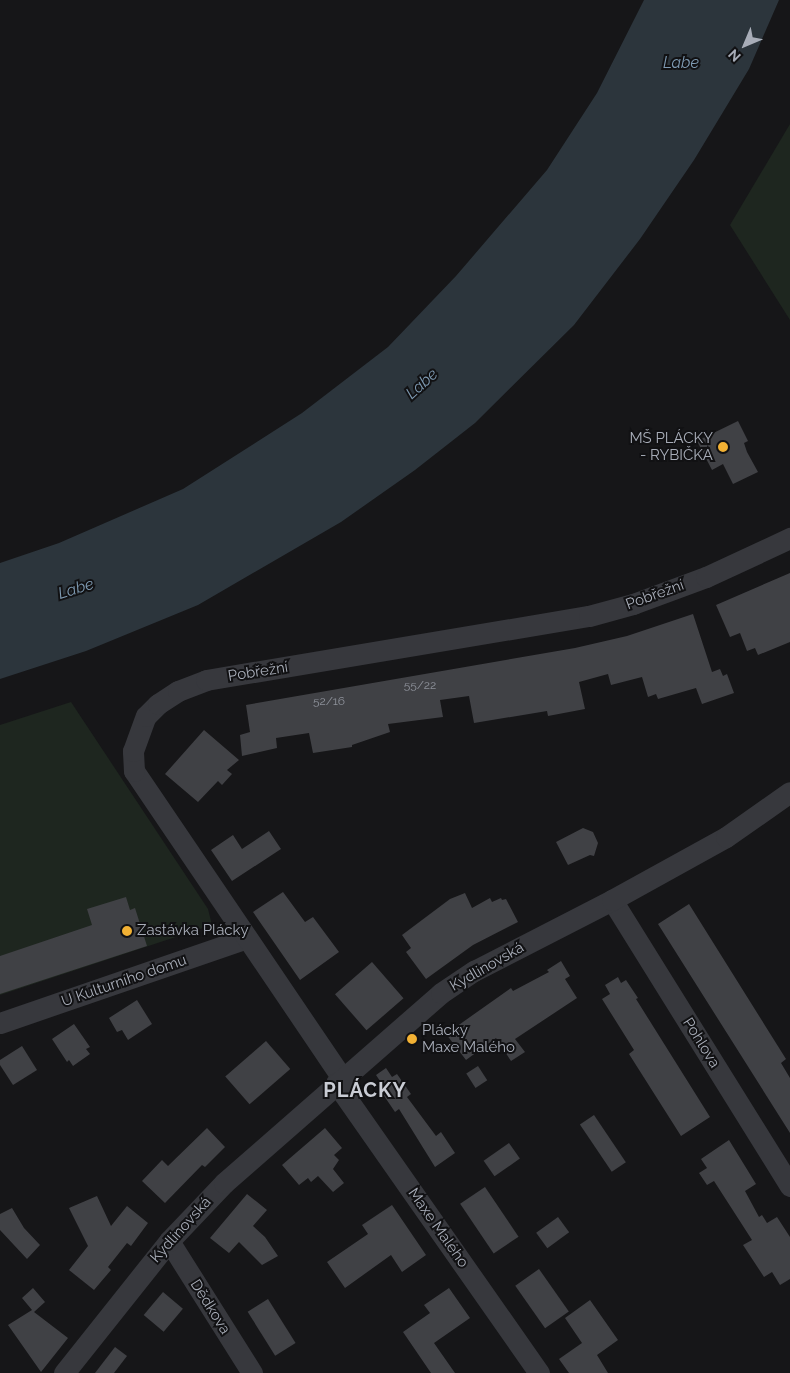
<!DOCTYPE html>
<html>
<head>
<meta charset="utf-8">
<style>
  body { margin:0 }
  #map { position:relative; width:790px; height:1373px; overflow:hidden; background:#161618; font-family:Raleway,sans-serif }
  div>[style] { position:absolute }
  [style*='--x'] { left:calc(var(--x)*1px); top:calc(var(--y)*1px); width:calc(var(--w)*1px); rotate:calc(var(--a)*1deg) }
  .green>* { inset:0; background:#1e261f }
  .water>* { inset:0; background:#2c353c }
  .building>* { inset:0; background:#404145; transform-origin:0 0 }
  .street>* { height:21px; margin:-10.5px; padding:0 10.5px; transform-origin:10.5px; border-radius:10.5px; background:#37383d }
  .dots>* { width:14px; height:14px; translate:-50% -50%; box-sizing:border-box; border:2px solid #111113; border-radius:50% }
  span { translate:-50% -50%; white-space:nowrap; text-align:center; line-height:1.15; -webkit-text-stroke:4px #111113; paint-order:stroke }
  .number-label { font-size:12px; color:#8e929b }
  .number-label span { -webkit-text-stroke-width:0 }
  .poi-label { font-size:15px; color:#a8adb8 }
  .right { translate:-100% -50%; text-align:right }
  .left { translate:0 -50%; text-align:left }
  .street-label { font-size:15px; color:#a8adb8 }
  .water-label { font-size:16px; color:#7f9bb3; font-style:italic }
  .district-label { font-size:20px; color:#c9ccd4; font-weight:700; letter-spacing:1px }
  .north { position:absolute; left:720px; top:20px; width:50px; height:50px; -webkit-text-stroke:4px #111113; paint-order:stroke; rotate:225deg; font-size:14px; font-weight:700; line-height:20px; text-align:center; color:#a8adb8 }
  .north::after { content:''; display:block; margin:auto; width:18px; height:22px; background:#a8adb8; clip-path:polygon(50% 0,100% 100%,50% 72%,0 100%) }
</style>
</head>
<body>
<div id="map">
  <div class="green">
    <div style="clip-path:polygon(790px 124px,790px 320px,730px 225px)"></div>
    <div style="clip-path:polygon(71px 702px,208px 909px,212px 925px,0 995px,0 725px)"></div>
  </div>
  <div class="water">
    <div style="clip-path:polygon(644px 0,779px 0,749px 69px,694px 160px,640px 239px,574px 325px,475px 423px,415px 470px,341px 522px,198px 605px,86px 651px,0 679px,0 563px,59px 543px,183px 489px,302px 413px,388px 347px,456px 276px,547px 170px,597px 93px)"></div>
  </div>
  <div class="building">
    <div style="clip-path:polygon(738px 421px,748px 441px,744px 443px,747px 452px,758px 472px,733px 484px,723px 464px,712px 470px,697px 441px)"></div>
    <div style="clip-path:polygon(790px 573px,790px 642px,758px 655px,755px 648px,747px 651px,740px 633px,730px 637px,716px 605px)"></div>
    <div style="clip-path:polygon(693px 614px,712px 672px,720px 669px,723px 676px,727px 674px,734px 693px,702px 704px,696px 688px,658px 699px,656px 694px,648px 697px,642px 677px,611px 685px,608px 674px,579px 682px,585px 709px,548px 716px,547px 711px,474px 723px,469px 696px,440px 700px,443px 717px,388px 724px,390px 732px,352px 745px,352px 747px,313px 753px,309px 733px,276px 738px,277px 748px,242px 756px,240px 735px,250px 732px,246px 705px,575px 648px,627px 636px)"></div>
    <div style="clip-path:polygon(204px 730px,239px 760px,227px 770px,232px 774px,222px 785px,218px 781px,198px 802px,165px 774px)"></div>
    <div style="clip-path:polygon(583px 828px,593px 832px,598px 843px,594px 856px,590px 855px,568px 865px,556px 842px)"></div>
    <div style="clip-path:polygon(269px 831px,281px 849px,232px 881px,211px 850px,233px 835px,242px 849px)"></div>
    <div style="clip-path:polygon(283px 892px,305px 922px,313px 917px,339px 952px,300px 980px,253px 912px)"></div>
    <div style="clip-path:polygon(465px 893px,472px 908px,490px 898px,492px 902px,501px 898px,502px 900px,506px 899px,518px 922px,473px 945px,426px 979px,406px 952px,411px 948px,402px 935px,450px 899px)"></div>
    <div style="clip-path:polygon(126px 897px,130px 910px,135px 908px,147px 946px,0 994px,0 956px,92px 925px,87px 909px)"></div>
    <div style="clip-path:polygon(689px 904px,786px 1059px,781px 1063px,790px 1078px,790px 1133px,658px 924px)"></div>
    <div style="clip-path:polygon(561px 961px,570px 976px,565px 979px,577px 998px,515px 1039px,525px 1052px,511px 1061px,496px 1038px,466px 1060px,446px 1034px,511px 988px,513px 991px,549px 972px,547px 970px)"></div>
    <div style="left:372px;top:962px;width:48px;height:49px;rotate:49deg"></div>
    <div style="clip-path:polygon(618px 977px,621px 983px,626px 980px,638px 998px,636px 999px,710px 1117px,681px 1136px,629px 1054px,634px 1050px,602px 999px,610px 994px,605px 985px)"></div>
    <div style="clip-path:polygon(137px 1000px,152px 1024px,128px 1040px,122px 1030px,117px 1032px,109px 1018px)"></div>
    <div style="clip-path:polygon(74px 1024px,90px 1047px,86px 1049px,90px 1054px,73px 1066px,69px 1060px,67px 1062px,52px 1039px)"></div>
    <div style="left:266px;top:1041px;width:37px;height:54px;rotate:49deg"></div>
    <div style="clip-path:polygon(22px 1046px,37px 1070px,13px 1085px,0 1065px,0 1060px)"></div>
    <div style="left:478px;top:1066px;width:17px;height:14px;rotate:57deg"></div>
    <div style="clip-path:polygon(386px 1068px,392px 1077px,397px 1074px,411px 1094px,407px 1097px,436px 1136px,441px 1132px,455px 1153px,435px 1167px,399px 1109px,395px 1112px,378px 1087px,382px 1084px,376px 1075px)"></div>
    <div style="left:594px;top:1115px;width:57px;height:17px;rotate:56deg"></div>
    <div style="clip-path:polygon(207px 1128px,225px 1147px,205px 1167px,202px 1165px,165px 1203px,142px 1181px,162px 1160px,168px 1166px)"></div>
    <div style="clip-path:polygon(325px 1128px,342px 1148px,334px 1155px,339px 1160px,333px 1169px,344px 1183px,333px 1192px,318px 1176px,311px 1182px,308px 1178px,299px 1185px,282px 1165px)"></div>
    <div style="clip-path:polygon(729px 1140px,756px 1184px,745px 1191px,759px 1217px,762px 1215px,767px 1223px,777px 1217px,790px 1237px,790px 1279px,780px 1285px,772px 1272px,764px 1277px,743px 1245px,752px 1240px,714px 1181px,707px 1185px,699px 1173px,707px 1168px,701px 1159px)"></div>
    <div style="left:509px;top:1143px;width:19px;height:31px;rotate:55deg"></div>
    <div style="left:485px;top:1187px;width:60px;height:30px;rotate:56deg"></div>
    <div style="clip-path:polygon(247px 1194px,267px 1210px,253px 1226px,265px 1237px,278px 1256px,262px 1265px,239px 1242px,229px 1253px,210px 1238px)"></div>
    <div style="clip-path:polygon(97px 1196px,111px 1226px,127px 1206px,148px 1223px,131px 1246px,127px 1243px,108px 1267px,111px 1270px,94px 1290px,69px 1270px,88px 1246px,69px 1208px)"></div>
    <div style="clip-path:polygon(392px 1205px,426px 1255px,402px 1272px,391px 1255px,345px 1288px,327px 1262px,368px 1234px,362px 1225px)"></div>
    <div style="clip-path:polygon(12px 1208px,24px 1228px,40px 1245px,27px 1259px,0 1230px,0 1214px)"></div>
    <div style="left:558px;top:1217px;width:19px;height:27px;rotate:54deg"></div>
    <div style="left:539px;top:1269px;width:52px;height:29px;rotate:55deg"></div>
    <div style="clip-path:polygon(33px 1288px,45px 1302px,34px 1312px,68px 1338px,41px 1372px,8px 1325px,32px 1310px,22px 1298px)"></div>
    <div style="clip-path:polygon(449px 1288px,470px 1318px,434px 1343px,455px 1373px,431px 1373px,403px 1332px,430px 1313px,424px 1305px)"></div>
    <div style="left:163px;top:1292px;width:26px;height:30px;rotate:40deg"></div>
    <div style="left:268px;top:1299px;width:52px;height:24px;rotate:58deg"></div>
    <div style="clip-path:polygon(590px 1300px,618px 1340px,597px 1355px,608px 1373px,569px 1373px,559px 1359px,582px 1343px,565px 1318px)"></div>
    <div style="clip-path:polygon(115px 1347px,127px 1356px,114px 1373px,95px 1373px)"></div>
  </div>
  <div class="street">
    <div style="--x:612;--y:900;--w:337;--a:58.1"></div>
    <div style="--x:0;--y:1023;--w:261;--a:-19"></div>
    <div style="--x:342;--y:1078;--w:371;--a:-124.1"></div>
    <div style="--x:134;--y:771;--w:20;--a:-93"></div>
    <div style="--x:133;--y:751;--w:37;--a:-70"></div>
    <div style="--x:146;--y:716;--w:17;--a:-45"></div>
    <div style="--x:158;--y:704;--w:24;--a:-33"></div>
    <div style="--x:178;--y:691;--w:30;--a:-21"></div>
    <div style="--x:206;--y:680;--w:388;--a:-9.5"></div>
    <div style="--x:589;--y:616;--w:46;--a:-15.3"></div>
    <div style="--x:633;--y:604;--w:78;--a:-20.3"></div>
    <div style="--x:706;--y:577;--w:93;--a:-24.9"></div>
    <div style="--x:336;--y:1083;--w:354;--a:55"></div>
    <div style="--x:169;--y:1241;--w:156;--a:57.8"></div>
    <div style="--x:64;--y:1373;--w:169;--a:-51.5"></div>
    <div style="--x:169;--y:1241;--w:80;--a:-46.5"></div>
    <div style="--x:224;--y:1183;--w:288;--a:-41.2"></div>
    <div style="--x:441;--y:993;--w:40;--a:-34"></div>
    <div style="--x:474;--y:971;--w:155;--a:-27.2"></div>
    <div style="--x:612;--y:900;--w:130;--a:-28.9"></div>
    <div style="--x:726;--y:837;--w:78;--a:-35.1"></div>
  </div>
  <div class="dots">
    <div style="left:723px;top:447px;background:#f2b134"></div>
    <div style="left:127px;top:931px;background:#f2b134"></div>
    <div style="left:412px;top:1039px;background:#f2b134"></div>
  </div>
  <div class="number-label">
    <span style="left:420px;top:686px">55/22</span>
    <span style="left:329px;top:702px">52/16</span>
  </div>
  <div class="poi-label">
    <span class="right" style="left:713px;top:447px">MŠ PLÁCKY<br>- RYBIČKA</span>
    <span class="left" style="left:137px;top:931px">Zastávka Plácky</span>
    <span class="left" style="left:422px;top:1039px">Plácky<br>Maxe Malého</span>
  </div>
  <div class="street-label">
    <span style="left:655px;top:595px;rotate:-20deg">Pobřežní</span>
    <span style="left:258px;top:672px;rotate:-9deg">Pobřežní</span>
    <span style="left:487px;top:967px;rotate:-30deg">Kydlinovská</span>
    <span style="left:124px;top:981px;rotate:-19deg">U Kulturního domu</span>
    <span style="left:701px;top:1043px;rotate:58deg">Pohlova</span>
    <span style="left:438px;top:1228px;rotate:55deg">Maxe Malého</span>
    <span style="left:181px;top:1230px;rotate:-48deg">Kydlinovská</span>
    <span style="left:210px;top:1307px;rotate:58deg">Dědkova</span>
  </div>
  <div class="water-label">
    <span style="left:681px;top:63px">Labe</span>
    <span style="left:422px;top:384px;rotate:-42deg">Labe</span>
    <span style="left:76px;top:589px;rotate:-17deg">Labe</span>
  </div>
  <div class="district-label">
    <span style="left:365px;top:1090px">PLÁCKY</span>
  </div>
  <div class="north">N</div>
</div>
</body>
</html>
